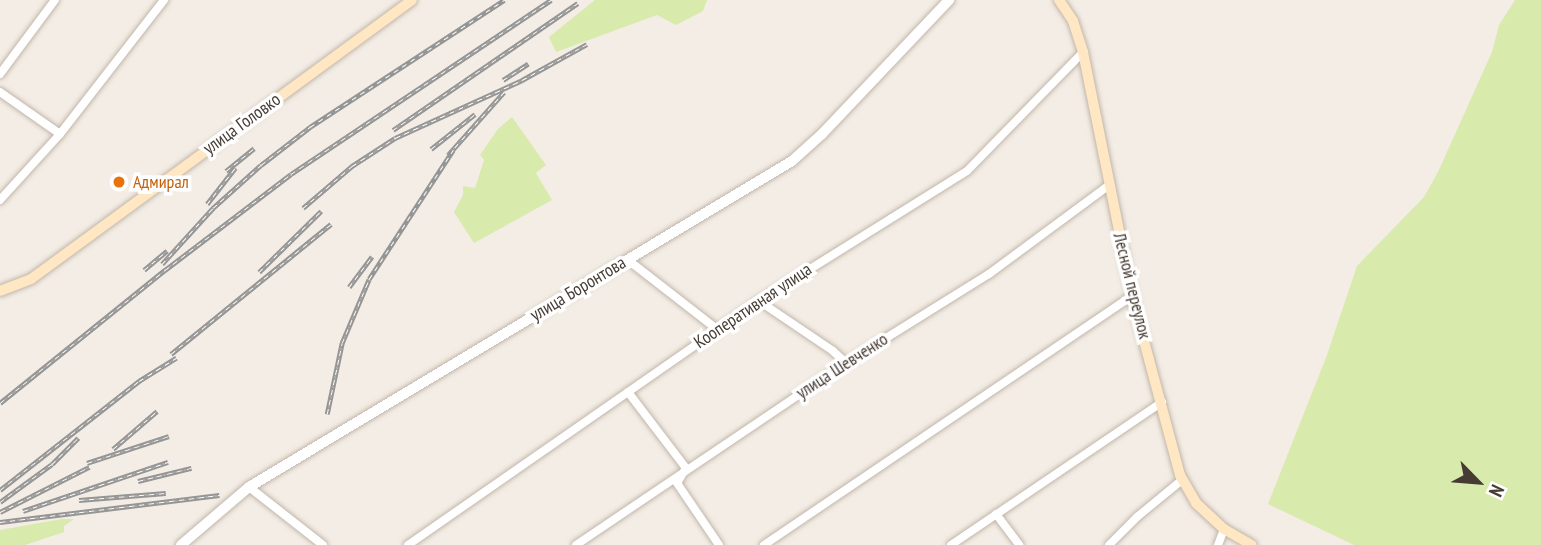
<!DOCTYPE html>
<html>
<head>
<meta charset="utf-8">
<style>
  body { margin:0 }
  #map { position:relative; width:1541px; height:545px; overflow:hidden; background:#f3ede5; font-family:"PT Sans Narrow",sans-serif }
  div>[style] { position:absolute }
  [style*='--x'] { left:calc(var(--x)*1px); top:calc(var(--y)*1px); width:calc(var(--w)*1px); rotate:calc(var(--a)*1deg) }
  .green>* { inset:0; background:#d8eaac }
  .roads { filter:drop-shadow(0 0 2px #c2b6aa) drop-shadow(0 0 2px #c2b6aa) }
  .minor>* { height:8px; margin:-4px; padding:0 4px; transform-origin:4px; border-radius:4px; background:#fff }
  .tertiary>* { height:10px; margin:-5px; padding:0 5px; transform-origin:5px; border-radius:5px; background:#fff }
  .secondary>* { height:10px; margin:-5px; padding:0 5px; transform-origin:5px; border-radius:5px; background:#ffe7c4 }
  .rail>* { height:4.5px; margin-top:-2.25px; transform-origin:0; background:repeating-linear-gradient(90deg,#fff 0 5px,#959595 0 10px); box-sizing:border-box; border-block:2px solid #959595 }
  .dots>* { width:19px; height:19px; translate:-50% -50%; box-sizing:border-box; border:4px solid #fff; border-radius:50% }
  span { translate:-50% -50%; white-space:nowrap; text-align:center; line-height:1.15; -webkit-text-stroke:7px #fff; paint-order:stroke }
  .street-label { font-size:18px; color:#463c34 }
  .food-label { font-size:18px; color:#c56008 }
  .left { translate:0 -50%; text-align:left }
  .north { position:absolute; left:1443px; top:447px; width:70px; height:70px; -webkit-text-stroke:5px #fff; paint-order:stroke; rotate:115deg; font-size:19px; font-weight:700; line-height:28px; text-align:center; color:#463c34 }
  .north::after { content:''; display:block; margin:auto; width:24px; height:32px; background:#463c34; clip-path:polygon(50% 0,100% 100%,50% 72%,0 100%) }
</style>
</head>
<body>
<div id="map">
  <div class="green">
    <div style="clip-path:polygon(595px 0,707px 0,703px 11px,676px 25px,657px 15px,556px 52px,549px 37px)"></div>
    <div style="clip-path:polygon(1515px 0,1541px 0,1541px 545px,1354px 545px,1268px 504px,1327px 355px,1357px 266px,1424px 197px,1438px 172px,1492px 52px,1499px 25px)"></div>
    <div style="clip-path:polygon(512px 117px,546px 165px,536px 173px,552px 200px,474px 243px,454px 212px,463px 195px,463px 186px,475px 188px,484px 160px,480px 155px,498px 129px)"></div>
    <div style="clip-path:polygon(62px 519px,74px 519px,64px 526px,64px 532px,25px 545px,0 545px,0 530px)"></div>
  </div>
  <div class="roads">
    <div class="minor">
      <div style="--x:0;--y:74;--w:92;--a:-53.4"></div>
      <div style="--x:0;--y:92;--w:73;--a:35"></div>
      <div style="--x:0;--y:200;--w:89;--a:-47.7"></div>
      <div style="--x:60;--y:134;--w:170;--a:-52.2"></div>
      <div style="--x:628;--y:260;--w:114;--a:37.9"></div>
      <div style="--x:759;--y:301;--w:89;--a:34"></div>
      <div style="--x:833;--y:351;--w:18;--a:43"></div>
      <div style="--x:628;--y:392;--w:96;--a:52.7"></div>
      <div style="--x:686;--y:468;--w:17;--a:121"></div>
      <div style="--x:677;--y:483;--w:75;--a:55.9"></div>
      <div style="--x:249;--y:487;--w:94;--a:38.1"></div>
      <div style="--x:996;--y:514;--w:39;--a:53"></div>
      <div style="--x:408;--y:545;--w:427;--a:-34.8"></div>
      <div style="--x:759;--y:301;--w:245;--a:-32"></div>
      <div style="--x:967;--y:171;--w:166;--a:-45.7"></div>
      <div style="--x:576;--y:545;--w:326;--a:-34"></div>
      <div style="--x:846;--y:363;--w:168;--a:-31.9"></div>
      <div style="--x:989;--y:274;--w:148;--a:-36.5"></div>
      <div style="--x:764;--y:545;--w:444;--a:-34.1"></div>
      <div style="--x:951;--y:545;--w:255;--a:-34.1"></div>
      <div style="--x:1109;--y:545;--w:40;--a:-45"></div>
      <div style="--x:1137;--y:517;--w:58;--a:-39.4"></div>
      <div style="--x:1218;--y:545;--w:17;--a:-69"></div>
    </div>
    <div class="tertiary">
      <div style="--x:181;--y:545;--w:89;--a:-40.5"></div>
      <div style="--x:249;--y:487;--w:633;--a:-30.98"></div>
      <div style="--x:792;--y:161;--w:40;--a:-42"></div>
      <div style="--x:822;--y:134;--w:185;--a:-46.5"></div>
    </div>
    <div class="secondary">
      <div style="--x:1059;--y:0;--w:25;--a:56"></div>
      <div style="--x:1073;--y:21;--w:33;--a:72"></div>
      <div style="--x:1083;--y:52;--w:249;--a:78.6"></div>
      <div style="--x:1132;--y:296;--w:185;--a:75"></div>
      <div style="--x:1180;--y:475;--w:32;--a:60"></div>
      <div style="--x:1196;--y:503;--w:38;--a:43"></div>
      <div style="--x:1224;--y:529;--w:32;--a:30"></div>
      <div style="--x:0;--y:291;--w:33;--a:-21"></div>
      <div style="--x:31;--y:279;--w:472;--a:-36.2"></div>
    </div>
  </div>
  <div class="rail">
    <div style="--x:503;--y:80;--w:30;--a:-33"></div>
    <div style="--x:393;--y:130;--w:224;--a:-34.5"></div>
    <div style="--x:431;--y:149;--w:56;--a:-38.5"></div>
    <div style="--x:448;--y:155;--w:84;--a:-48.4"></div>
    <div style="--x:226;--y:171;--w:36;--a:-39"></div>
    <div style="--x:207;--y:204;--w:46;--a:-52.1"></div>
    <div style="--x:303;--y:208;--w:65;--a:-40.6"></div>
    <div style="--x:352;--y:166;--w:51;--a:-33.1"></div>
    <div style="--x:395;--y:138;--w:140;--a:-24.5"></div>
    <div style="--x:522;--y:80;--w:74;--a:-29"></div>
    <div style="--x:162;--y:264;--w:76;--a:-47.7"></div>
    <div style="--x:213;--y:208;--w:64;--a:-41.9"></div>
    <div style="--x:261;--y:165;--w:62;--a:-37.8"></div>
    <div style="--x:310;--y:127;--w:232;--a:-33.2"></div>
    <div style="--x:144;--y:270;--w:30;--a:-40"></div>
    <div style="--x:259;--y:272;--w:87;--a:-44.5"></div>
    <div style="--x:349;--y:287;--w:38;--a:-53"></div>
    <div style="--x:171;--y:354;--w:206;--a:-39.1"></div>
    <div style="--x:0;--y:403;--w:212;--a:-38.9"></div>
    <div style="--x:165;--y:270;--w:158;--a:-37.3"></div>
    <div style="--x:291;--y:174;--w:313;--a:-33.8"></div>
    <div style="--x:327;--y:414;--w:73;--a:-78.1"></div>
    <div style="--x:342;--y:343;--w:69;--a:-67.1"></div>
    <div style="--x:369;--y:279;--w:154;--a:-56.9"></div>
    <div style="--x:113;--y:449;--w:58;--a:-40.8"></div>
    <div style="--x:87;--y:463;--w:86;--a:-18.2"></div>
    <div style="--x:138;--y:481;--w:55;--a:-13.8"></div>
    <div style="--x:0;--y:490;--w:177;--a:-38.1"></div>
    <div style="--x:139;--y:381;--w:44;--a:-31.9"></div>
    <div style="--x:79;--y:500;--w:87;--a:-4.6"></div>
    <div style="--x:0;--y:502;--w:64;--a:-36.2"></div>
    <div style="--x:52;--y:464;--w:37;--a:-45"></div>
    <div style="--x:23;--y:511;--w:153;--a:-18.7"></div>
    <div style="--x:0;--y:512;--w:100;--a:-26.8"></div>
    <div style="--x:0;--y:522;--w:221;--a:-7"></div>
  </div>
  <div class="dots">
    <div style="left:119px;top:182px;background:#e8710a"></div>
  </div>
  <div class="street-label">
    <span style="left:242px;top:124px;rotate:-36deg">улица Головко</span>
    <span style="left:1132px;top:286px;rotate:76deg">Лесной переулок</span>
    <span style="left:578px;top:289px;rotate:-31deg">улица Боронтова</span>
    <span style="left:753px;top:306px;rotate:-34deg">Кооперативная улица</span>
    <span style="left:842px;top:366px;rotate:-33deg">улица Шевченко</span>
  </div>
  <div class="food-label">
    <span class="left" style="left:133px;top:182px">Адмирал</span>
  </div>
  <div class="north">N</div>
</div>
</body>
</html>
